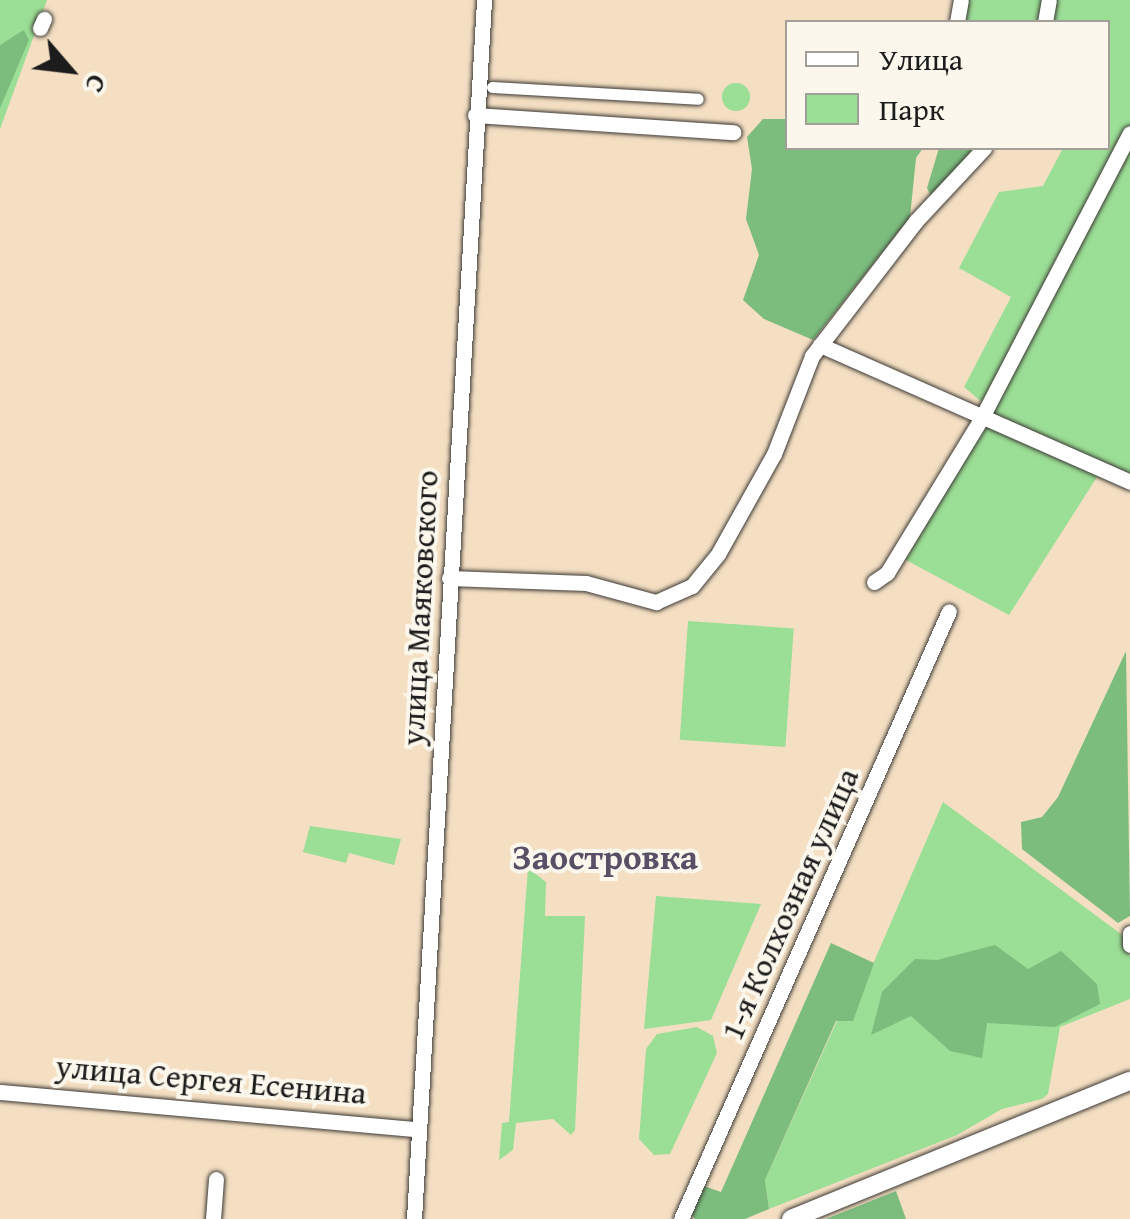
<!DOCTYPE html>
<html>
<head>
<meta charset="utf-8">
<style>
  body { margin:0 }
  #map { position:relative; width:1130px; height:1219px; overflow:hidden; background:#f4dfc3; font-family:"Gentium Book Plus",serif }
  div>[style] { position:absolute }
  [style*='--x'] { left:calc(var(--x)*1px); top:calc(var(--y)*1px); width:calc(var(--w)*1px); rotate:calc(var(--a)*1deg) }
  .green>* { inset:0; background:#9bde95; transform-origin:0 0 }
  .round { border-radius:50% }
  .forest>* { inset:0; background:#7cbd7e }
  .roads { filter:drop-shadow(0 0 2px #3c3935) drop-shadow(0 0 2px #3c3935) }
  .pedestrian>* { height:11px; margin:-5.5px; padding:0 5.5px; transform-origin:5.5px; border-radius:5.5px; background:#fff }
  .minor>* { height:15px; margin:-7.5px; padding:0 7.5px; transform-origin:7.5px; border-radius:7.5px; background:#fff }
  .tertiary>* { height:18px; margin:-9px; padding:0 9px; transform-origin:9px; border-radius:9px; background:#fff }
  span { translate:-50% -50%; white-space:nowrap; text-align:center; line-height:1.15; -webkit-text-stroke:8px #fbf7ec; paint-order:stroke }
  .street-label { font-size:32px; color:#1c1c1c }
  .neighbourhood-label { font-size:35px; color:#575067; font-weight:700 }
  .legend { position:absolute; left:785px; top:20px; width:325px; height:130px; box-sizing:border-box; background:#fbf7ec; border:2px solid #a29f99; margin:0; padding:12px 18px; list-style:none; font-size:30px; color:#1c1c1c }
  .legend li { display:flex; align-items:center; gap:20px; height:50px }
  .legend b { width:50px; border:2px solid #a29f99 }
  .north { position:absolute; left:20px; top:20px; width:100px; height:100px; -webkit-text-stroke:8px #fbf7ec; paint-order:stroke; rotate:118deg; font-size:28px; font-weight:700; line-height:40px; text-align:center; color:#1c1c1c }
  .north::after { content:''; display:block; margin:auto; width:35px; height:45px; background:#1c1c1c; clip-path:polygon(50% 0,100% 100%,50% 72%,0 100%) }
</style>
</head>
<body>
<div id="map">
  <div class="green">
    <div style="clip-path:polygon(0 0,47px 0,0 129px)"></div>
    <div style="left:966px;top:0;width:76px;height:22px"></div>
    <div style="clip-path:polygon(1053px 0,1130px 0,1130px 489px,1097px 477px,1009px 615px,904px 559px,984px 404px,964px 387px,1011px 297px,959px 268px,999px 192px,1043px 186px,1063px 148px,1108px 148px,1108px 22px,1049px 22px)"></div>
    <div class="round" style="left:722px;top:83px;width:28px;height:28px"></div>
    <div style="left:688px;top:621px;width:106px;height:119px;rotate:4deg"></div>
    <div style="clip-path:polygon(943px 802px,1121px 934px,1130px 957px,1130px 999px,1060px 1027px,1048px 1094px,1042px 1099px,1002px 1109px,957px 1135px,769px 1209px,765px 1180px,837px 1021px,873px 964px)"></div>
    <div style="clip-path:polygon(310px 826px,401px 839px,394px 865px,349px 853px,346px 863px,303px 852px)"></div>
    <div style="clip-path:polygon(528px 868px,546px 882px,545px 916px,585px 916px,575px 1130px,571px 1135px,553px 1119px,516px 1123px,513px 1150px,499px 1160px,502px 1123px,509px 1122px)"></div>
    <div style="clip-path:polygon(656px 896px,761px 904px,711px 1020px,644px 1029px)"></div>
    <div style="clip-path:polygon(697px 1027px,713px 1036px,717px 1053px,670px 1154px,654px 1155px,639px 1139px,646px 1049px,657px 1034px)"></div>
  </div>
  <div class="forest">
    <div style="clip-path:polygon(24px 30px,29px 40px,0 108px,0 45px)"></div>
    <div style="clip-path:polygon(763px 119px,787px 119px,788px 148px,923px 148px,916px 158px,910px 217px,813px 340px,764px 319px,743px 300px,759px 255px,746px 219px,752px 169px,747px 137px)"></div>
    <div style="clip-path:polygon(939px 148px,975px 148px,931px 196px,927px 188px)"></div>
    <div style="clip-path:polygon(1126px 651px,1130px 916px,1118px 923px,1022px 849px,1021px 822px,1042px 817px,1058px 797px)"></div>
    <div style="clip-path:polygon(831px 943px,874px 963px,853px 1021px,836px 1021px,765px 1180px,769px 1209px,745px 1219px,695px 1219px,691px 1214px,704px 1186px,721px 1192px)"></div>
    <div style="clip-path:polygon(995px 945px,1028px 969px,1061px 951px,1097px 984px,1100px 1004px,1055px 1027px,987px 1023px,982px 1058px,950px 1051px,911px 1016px,871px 1035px,882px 992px,915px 959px,937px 960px)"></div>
    <div style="clip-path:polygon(896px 1191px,906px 1219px,826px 1219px)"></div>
  </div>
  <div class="roads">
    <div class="pedestrian">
      <div style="--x:492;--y:87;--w:206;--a:3.3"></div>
    </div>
    <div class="minor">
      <div style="--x:957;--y:22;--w:22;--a:-80"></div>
      <div style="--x:1045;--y:22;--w:22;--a:-80"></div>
      <div style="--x:40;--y:28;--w:10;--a:-66"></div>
      <div style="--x:475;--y:115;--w:259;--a:3.8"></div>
      <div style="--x:820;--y:345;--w:339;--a:23.8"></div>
      <div style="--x:449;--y:578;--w:137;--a:2.1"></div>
      <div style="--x:586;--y:583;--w:73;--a:15.2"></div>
      <div style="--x:656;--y:602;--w:39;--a:-24"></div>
      <div style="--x:692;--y:586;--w:41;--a:-50.9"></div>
      <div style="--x:718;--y:554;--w:115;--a:-60.8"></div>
      <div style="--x:774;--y:454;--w:105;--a:-68.8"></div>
      <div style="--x:812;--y:356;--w:170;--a:-52.4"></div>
      <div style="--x:916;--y:221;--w:100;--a:-47"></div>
      <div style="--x:874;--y:582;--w:16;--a:-35"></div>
      <div style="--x:887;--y:573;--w:180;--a:-58.6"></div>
      <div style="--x:981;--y:419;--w:322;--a:-62.5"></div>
      <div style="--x:1130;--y:933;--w:12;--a:90"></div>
      <div style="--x:0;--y:1092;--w:419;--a:5.1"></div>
      <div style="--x:213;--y:1219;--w:40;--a:-85.7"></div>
      <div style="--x:414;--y:1219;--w:1221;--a:-86.71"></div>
      <div style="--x:681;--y:1219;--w:664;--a:-66.21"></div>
    </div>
    <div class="tertiary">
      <div style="--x:791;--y:1219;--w:366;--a:-22.2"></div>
    </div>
  </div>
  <div class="street-label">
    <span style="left:420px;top:608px;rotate:-87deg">улица Маяковского</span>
    <span style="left:790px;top:904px;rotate:-66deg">1-я Колхозная улица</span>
    <span style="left:211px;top:1080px;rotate:5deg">улица Сергея Есенина</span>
  </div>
  <div class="neighbourhood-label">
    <span style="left:605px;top:857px">Заостровка</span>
  </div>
  <ul class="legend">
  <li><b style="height:12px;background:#fff"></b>Улица</li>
  <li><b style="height:28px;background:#9bde95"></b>Парк</li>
  </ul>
  <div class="north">С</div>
</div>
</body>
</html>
